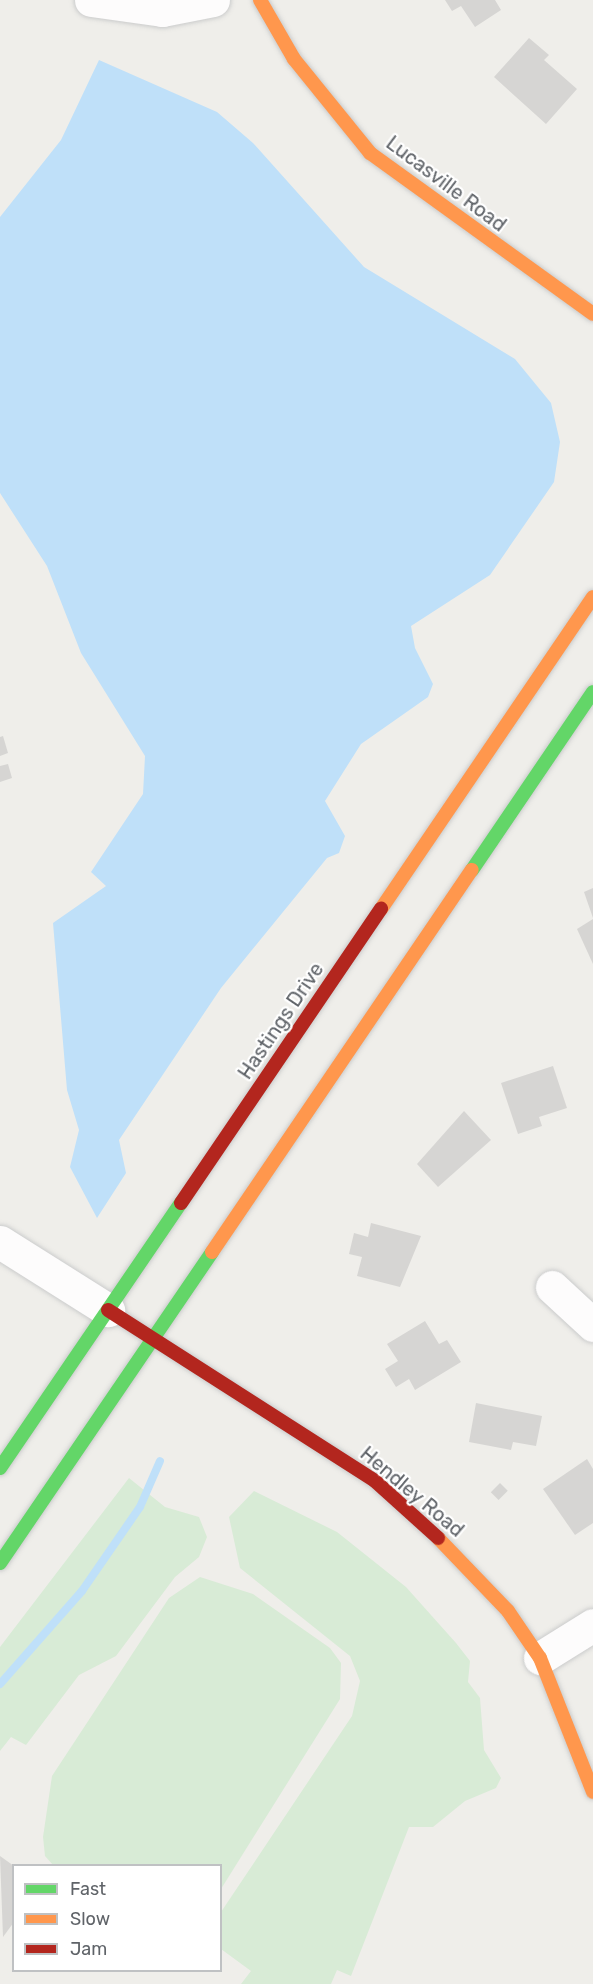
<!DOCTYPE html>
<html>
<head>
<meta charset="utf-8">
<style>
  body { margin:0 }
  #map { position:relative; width:593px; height:1984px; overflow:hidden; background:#efeeea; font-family:Rubik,sans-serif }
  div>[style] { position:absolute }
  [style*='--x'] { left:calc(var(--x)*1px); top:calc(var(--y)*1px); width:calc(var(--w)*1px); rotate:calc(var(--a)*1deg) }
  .green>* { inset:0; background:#d8ebd6 }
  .water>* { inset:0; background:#bfe0f9 }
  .stream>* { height:8px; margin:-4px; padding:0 4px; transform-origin:4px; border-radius:4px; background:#bfe0f9 }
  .building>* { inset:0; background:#d6d5d3; transform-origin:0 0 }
  .roads { filter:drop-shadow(0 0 2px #cbcccc) drop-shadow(0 0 2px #cbcccc) }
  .street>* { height:33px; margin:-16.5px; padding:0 16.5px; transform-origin:16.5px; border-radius:16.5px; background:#fdfcfc }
  .fast>* { height:14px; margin:-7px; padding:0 7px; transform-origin:7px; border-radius:7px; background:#63d668 }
  .slow>* { height:14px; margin:-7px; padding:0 7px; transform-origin:7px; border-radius:7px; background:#ff974d }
  .jam>* { height:14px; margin:-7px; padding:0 7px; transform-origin:7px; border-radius:7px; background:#b3261e }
  span { translate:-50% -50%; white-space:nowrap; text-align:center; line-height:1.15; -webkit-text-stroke:4.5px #fff; paint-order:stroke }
  .street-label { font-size:20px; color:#5f6368 }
  .legend { position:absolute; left:12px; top:1864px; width:210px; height:108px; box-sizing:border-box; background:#fff; border:2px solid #bfc1c3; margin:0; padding:8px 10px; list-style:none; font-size:18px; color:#5f6368 }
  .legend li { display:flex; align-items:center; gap:12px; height:30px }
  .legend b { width:30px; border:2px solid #bfc1c3 }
</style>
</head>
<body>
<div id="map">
  <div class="green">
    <div style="clip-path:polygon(129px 1478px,165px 1507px,199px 1517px,207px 1537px,199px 1557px,175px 1577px,116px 1656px,79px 1675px,26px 1745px,11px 1737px,0 1751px,0 1647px)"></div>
    <div style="clip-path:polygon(254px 1491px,337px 1532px,406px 1587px,456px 1643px,470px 1661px,468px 1682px,480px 1698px,484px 1750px,501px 1778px,496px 1788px,465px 1801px,433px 1827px,409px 1827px,351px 1976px,337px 1970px,331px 1984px,241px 1984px,251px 1971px,221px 1949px,221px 1912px,352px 1716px,360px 1681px,350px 1656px,240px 1568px,229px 1517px)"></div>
    <div style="clip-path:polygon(200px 1577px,253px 1594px,330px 1648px,341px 1663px,340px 1699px,221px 1889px,220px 1866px,53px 1865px,45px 1856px,43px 1837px,52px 1776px,169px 1598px)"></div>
  </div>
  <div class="water">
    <div style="clip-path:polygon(99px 60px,217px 112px,253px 143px,364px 267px,515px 359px,551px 403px,560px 442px,554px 482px,490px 575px,411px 626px,415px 648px,433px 684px,428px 697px,361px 744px,325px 801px,345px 836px,339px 853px,327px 858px,221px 988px,119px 1140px,126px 1173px,97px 1218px,70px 1167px,79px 1130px,67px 1090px,53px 923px,106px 886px,91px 872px,143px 794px,145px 756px,81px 653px,47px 566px,0 493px,0 217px,61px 140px)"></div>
  </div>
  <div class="stream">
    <div style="--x:0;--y:1684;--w:124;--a:-48.6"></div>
    <div style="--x:82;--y:1591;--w:102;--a:-55.4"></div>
    <div style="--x:140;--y:1507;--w:50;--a:-66.5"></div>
  </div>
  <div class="building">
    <div style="clip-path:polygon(445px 0,495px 0,501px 10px,475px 27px,461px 6px,452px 11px)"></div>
    <div style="clip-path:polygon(529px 38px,549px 55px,544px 60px,577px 89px,546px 124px,494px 77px)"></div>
    <div style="clip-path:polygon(3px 736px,8px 753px,0 756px,0 737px)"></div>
    <div style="clip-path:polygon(8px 764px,12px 778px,0 782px,0 766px)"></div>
    <div style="clip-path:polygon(593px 888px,593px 918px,584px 892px)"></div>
    <div style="clip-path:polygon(593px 919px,593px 964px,577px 929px)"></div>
    <div style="clip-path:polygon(553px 1066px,567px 1108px,539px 1117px,542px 1126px,518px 1134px,501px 1083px)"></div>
    <div style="clip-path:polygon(464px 1111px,491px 1140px,438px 1187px,417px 1164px)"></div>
    <div style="clip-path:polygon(371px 1223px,421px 1236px,400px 1287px,357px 1276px,362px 1257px,349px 1254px,354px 1233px,368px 1237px)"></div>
    <div style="clip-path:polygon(425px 1321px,439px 1344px,447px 1340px,461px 1362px,415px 1390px,409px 1379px,396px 1387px,385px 1369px,398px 1361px,387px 1344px)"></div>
    <div style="clip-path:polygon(476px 1403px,542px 1416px,536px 1446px,513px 1442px,511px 1450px,469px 1442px)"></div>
    <div style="clip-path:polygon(587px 1459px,593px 1469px,593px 1523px,575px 1535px,543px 1489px)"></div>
    <div style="left:500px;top:1483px;width:11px;height:13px;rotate:45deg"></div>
    <div style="clip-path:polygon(0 1856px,14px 1866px,14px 1922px,3px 1937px)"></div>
  </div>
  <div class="roads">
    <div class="street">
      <div style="--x:91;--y:0;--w:72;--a:8"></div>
      <div style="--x:162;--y:10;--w:52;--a:-11.1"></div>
      <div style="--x:0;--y:1242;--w:128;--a:32.2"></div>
      <div style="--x:552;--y:1287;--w:56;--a:42.8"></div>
      <div style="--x:540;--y:1658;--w:62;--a:-31.9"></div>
    </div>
    <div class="fast">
      <div style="--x:472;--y:870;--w:215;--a:-55.8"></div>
      <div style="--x:0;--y:1468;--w:321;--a:-55.7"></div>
      <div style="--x:0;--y:1563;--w:376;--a:-55.7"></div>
    </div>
    <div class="slow">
      <div style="--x:260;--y:0;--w:68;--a:60"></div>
      <div style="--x:294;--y:59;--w:121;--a:51"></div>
      <div style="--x:370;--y:153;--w:275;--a:35.8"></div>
      <div style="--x:381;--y:909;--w:377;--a:-55.8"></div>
      <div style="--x:212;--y:1252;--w:462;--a:-55.8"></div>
      <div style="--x:438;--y:1538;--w:101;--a:46.2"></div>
      <div style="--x:508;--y:1611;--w:57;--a:55.8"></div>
      <div style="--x:540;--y:1658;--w:144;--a:68.4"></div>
    </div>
    <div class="jam">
      <div style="--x:181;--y:1203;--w:356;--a:-55.8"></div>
      <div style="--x:108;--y:1310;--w:317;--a:32.6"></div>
      <div style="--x:375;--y:1481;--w:85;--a:42.1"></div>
    </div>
  </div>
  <div class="street-label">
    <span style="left:446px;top:184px;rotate:37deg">Lucasville Road</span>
    <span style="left:281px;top:1021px;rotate:-56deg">Hastings Drive</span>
    <span style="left:412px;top:1492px;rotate:40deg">Hendley Road</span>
  </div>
  <ul class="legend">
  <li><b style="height:8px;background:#63d668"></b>Fast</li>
  <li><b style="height:8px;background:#ff974d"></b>Slow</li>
  <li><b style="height:8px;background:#b3261e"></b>Jam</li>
  </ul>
</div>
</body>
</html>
